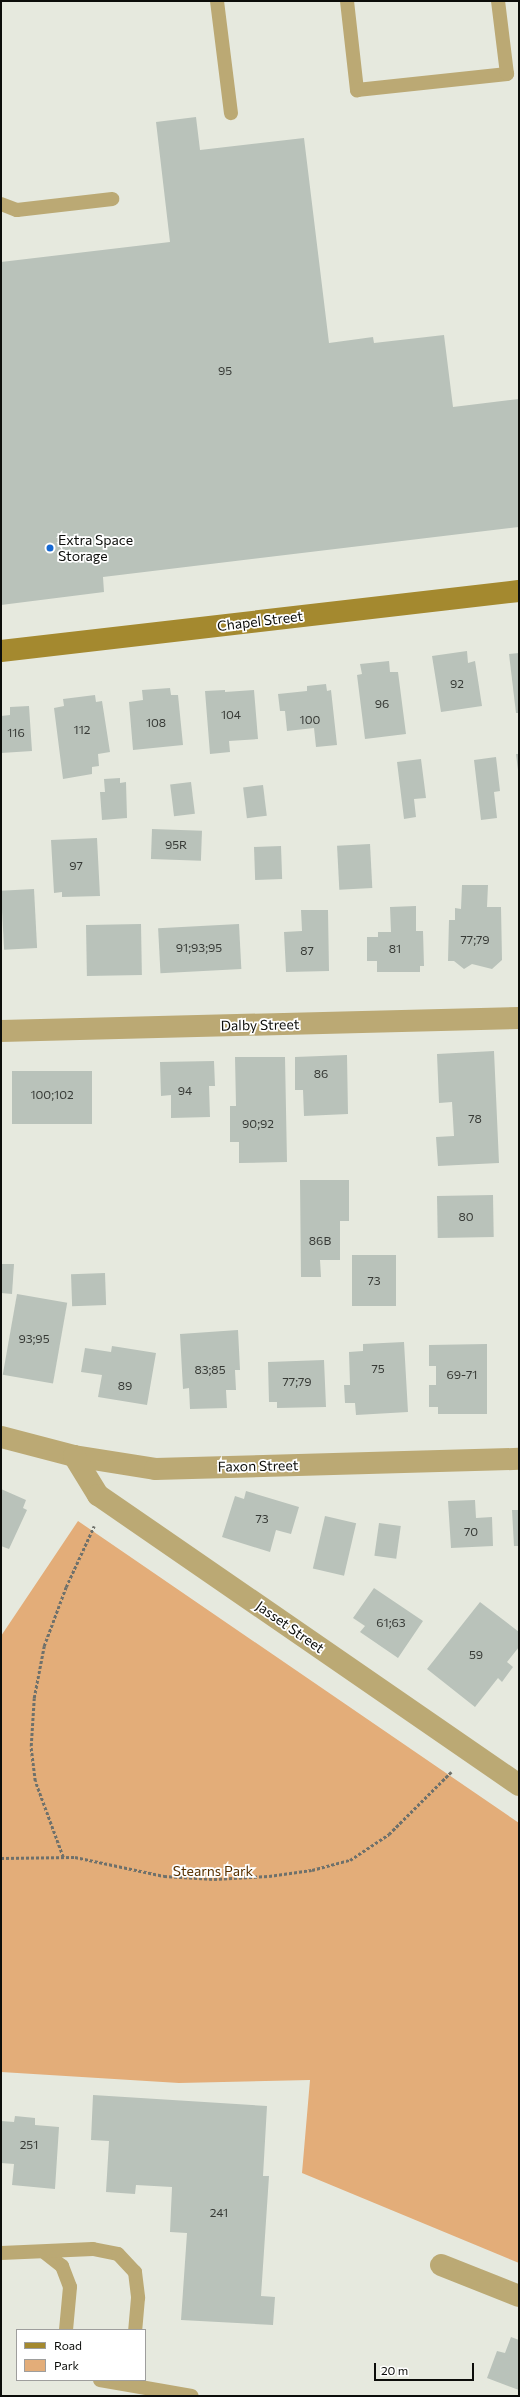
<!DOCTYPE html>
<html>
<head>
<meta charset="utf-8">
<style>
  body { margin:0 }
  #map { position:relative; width:520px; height:2397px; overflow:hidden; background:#e6e9de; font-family:Commissioner,sans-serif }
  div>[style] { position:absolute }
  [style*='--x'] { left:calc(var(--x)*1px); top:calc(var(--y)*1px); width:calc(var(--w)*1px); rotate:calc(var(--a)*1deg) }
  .green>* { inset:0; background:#e3ad79 }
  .building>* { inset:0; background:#b9c2ba; transform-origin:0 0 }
  .path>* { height:2.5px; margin-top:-1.25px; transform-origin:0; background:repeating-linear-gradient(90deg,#6f716b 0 3px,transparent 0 5px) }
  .lane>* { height:14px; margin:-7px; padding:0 7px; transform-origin:7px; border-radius:7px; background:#bba974 }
  .street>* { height:22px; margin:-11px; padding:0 11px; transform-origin:11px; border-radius:11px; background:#bba974 }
  .secondary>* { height:22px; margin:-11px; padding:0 11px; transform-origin:11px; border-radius:11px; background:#a4892f }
  .dots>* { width:11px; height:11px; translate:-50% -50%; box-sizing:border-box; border:2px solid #fff; border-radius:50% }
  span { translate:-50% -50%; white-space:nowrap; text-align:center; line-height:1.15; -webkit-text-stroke:3.5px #fff; paint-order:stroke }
  .number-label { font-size:12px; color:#373a36 }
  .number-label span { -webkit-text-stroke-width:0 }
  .poi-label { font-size:14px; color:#0c0d0a }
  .left { translate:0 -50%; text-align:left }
  .street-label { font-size:14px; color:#0c0d0a }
  .park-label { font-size:14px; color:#583100 }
  .frame { position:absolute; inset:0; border:2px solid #0c0d0a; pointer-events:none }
  .legend { position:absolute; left:16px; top:2329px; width:130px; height:52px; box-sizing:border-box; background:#fff; border:1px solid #9e9e9d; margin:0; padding:5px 7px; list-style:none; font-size:12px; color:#0c0d0a }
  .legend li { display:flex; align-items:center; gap:8px; height:20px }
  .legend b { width:20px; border:1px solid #9e9e9d }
  .scale { position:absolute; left:374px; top:2363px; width:100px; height:18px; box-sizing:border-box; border:2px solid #0c0d0a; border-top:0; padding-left:5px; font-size:12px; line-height:14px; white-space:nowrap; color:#0c0d0a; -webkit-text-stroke:3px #fff; paint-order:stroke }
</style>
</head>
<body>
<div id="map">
  <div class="green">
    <div style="clip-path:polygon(78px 1521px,519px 1823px,519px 2263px,302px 2173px,310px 2080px,179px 2083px,1px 2072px,1px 1636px)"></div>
  </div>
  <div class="building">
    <div style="clip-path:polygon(196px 117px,200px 150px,304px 138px,329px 343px,373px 337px,374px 343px,444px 335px,453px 407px,519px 399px,519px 527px,103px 577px,104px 592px,1px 605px,1px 262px,170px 242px,156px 122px)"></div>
    <div style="clip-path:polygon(467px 651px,468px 663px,475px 661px,482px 706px,441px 712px,432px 656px)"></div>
    <div style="clip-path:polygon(519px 653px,519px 713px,516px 713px,509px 654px)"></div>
    <div style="clip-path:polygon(389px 661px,390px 672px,398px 672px,406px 734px,365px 739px,357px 675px,362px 674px,360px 664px)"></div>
    <div style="clip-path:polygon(326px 684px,327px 691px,331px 690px,337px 745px,316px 747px,314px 728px,287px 731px,285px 711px,280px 711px,278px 694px,307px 691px,307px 686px)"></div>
    <div style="clip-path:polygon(170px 688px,171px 695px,178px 695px,183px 745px,133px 750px,129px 702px,143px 700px,142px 690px)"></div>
    <div style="clip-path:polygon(225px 690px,225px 692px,254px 690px,258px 739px,229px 741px,230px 752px,210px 754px,205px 691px)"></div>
    <div style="clip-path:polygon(95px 695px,96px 702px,102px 701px,110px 752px,98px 754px,99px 766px,92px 767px,92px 774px,63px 779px,54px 708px,64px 706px,63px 699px)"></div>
    <div style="clip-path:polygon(29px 706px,32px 751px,1px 753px,1px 716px,10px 715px,10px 707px)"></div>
    <div style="clip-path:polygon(516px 754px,519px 754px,519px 770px,518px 770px)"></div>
    <div style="clip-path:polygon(496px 757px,500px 791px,494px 792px,497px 818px,481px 820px,474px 760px)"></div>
    <div style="clip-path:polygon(421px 759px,426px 798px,414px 799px,416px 817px,404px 819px,397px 762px)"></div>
    <div style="clip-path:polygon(120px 778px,120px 783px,126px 782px,127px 818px,102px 820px,100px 792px,105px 792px,104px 779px)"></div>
    <div style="left:191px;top:782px;width:32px;height:21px;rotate:83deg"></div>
    <div style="left:263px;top:785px;width:31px;height:20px;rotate:83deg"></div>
    <div style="left:152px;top:829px;width:50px;height:30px;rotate:2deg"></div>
    <div style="clip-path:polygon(97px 838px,100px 896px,62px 897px,62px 892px,54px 893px,51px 840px)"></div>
    <div style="left:370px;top:844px;width:44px;height:33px;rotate:87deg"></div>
    <div style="left:281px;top:846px;width:33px;height:27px;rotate:88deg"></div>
    <div style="clip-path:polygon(462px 885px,488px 885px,487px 907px,501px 907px,502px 960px,492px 969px,472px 964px,464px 969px,454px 961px,448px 961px,449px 920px,455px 920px,455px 908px,461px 909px)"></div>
    <div style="left:34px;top:889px;width:59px;height:33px;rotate:87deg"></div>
    <div style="clip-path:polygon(416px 906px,416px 931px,423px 931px,424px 966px,420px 966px,420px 972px,377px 972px,377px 961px,367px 961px,367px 937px,378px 937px,378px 932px,391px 932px,390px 907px)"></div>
    <div style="clip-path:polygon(301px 910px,328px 910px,329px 971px,286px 972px,284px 932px,302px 931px)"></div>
    <div style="left:141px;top:924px;width:51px;height:55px;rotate:89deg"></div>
    <div style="left:239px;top:924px;width:45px;height:81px;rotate:87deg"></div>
    <div style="clip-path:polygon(494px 1051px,499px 1163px,438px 1166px,436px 1137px,454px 1136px,452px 1102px,439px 1103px,437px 1054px)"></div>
    <div style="clip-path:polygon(347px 1055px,348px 1114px,304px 1116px,303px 1090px,295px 1090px,295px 1057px)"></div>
    <div style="clip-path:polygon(235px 1057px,285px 1057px,287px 1162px,239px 1163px,239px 1142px,230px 1142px,230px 1106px,236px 1106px)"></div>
    <div style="clip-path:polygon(214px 1061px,215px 1086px,209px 1086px,210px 1117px,171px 1118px,171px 1095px,161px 1096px,160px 1062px)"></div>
    <div style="left:12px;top:1071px;width:80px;height:53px"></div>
    <div style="clip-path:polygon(300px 1180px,349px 1180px,349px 1221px,340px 1221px,340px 1260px,320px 1260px,321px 1277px,301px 1277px)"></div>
    <div style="left:493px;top:1195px;width:42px;height:56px;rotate:89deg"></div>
    <div style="left:352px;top:1255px;width:44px;height:51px"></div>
    <div style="clip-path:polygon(1px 1264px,14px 1264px,12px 1294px,1px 1293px)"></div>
    <div style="left:105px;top:1273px;width:32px;height:34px;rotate:88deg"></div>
    <div style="left:17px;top:1294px;width:51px;height:82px;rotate:10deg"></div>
    <div style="clip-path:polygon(238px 1330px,240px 1370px,235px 1370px,236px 1390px,226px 1390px,227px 1408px,190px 1409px,189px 1388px,183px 1389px,180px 1334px)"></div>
    <div style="clip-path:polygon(404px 1342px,408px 1412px,356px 1415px,355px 1403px,345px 1403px,344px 1385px,350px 1385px,349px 1352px,363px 1351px,363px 1344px)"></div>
    <div style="clip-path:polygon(487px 1344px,487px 1414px,438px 1414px,438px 1407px,429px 1407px,429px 1385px,436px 1385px,436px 1366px,429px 1366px,429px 1345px)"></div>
    <div style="clip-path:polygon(112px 1346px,156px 1353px,147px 1405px,98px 1397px,102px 1375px,81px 1372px,85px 1348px,111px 1352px)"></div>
    <div style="clip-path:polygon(324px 1360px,326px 1407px,277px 1408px,277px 1402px,269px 1402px,268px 1362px)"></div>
    <div style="clip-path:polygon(1px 1489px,26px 1500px,23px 1508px,27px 1510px,9px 1549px,1px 1546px)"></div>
    <div style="clip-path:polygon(246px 1491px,299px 1507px,291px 1534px,276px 1530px,270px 1552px,222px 1537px,235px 1496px,244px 1499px)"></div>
    <div style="clip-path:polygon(475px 1500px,476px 1518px,492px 1517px,493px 1546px,451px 1548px,448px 1501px)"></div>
    <div style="clip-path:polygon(512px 1510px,519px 1510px,519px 1546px,514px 1546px)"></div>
    <div style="left:325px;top:1516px;width:32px;height:54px;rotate:13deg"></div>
    <div style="left:379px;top:1523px;width:22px;height:33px;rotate:8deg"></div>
    <div style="clip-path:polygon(374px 1588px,423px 1621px,398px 1658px,360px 1632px,365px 1626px,353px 1618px)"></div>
    <div style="clip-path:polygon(480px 1602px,519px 1632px,519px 1647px,507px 1662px,513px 1667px,502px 1682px,498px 1678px,475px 1707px,427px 1669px)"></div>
    <div style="clip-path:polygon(93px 2095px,267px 2106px,263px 2176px,269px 2176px,261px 2296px,275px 2297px,273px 2325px,181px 2320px,187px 2233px,170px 2232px,172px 2187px,136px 2185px,135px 2194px,106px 2192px,109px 2141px,91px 2140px)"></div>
    <div style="clip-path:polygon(15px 2116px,35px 2118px,35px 2125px,59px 2127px,55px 2189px,12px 2185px,14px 2164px,1px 2163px,1px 2121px,14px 2122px)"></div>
    <div style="clip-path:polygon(511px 2337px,519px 2340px,519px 2390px,487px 2378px,497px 2351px,505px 2353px)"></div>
  </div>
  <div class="path">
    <div style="--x:63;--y:1857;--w:81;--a:-110.2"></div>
    <div style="--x:35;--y:1781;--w:35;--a:-97"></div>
    <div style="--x:31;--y:1746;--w:48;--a:-86.4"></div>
    <div style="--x:34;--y:1698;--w:53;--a:-79.1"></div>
    <div style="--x:44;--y:1646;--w:63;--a:-69.6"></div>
    <div style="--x:66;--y:1587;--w:67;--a:-65.3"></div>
    <div style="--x:1;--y:1858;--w:74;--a:-0.8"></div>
    <div style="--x:75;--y:1857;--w:91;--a:12.1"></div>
    <div style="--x:164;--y:1876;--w:50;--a:3.4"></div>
    <div style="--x:214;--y:1879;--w:55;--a:-3.1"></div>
    <div style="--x:269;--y:1876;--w:43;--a:-7.9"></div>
    <div style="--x:312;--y:1870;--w:39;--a:-15"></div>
    <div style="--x:350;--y:1860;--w:47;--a:-33.7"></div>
    <div style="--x:389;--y:1834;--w:88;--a:-45"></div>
  </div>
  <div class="lane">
    <div style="--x:217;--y:1;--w:113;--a:82.9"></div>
    <div style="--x:347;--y:1;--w:90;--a:83.6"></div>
    <div style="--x:357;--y:90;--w:151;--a:-6.1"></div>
    <div style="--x:507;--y:74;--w:74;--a:-97"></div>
    <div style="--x:1;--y:204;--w:17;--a:21"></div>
    <div style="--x:17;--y:210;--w:96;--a:-6.6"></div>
    <div style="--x:44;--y:2252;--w:23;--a:38"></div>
    <div style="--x:62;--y:2266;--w:22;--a:69"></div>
    <div style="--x:70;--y:2287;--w:43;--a:95.3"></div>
    <div style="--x:1;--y:2253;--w:92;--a:-2.5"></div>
    <div style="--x:93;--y:2249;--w:25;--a:11"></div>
    <div style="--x:118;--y:2254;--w:25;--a:47"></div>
    <div style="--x:135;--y:2272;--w:26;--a:83"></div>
    <div style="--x:138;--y:2298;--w:32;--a:95"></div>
    <div style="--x:100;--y:2380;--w:93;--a:9.9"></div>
  </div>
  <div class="street">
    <div style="--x:1;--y:1031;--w:518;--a:-1.44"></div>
    <div style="--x:1;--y:1437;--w:75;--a:14.6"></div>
    <div style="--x:74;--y:1456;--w:82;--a:9.1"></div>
    <div style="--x:155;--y:1469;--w:364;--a:-1.6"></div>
    <div style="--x:74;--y:1456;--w:46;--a:58.4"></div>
    <div style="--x:98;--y:1495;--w:511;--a:34.56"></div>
    <div style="--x:441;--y:2265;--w:84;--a:21.7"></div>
  </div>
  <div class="secondary">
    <div style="--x:1;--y:651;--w:521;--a:-6.61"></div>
  </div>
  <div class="dots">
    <div style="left:50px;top:548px;background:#1669d3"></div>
  </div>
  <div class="number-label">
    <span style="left:225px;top:371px">95</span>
    <span style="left:457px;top:684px">92</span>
    <span style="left:382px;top:704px">96</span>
    <span style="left:231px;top:715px">104</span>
    <span style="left:310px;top:720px">100</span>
    <span style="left:156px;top:723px">108</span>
    <span style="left:82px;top:730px">112</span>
    <span style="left:16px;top:733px">116</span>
    <span style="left:176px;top:845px">95R</span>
    <span style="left:76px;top:866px">97</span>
    <span style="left:475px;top:940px">77;79</span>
    <span style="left:199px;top:948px">91;93;95</span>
    <span style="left:395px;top:949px">81</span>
    <span style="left:307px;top:951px">87</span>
    <span style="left:321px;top:1074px">86</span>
    <span style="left:185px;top:1091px">94</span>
    <span style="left:52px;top:1095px">100;102</span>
    <span style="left:475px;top:1119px">78</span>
    <span style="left:258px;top:1124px">90;92</span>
    <span style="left:466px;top:1217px">80</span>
    <span style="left:320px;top:1241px">86B</span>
    <span style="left:374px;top:1281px">73</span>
    <span style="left:34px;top:1339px">93;95</span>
    <span style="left:378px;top:1369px">75</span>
    <span style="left:210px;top:1370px">83;85</span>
    <span style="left:462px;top:1375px">69-71</span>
    <span style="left:297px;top:1382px">77;79</span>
    <span style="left:125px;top:1386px">89</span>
    <span style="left:262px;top:1519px">73</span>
    <span style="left:471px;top:1532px">70</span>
    <span style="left:391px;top:1623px">61;63</span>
    <span style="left:476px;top:1655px">59</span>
    <span style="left:29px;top:2145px">251</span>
    <span style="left:219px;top:2213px">241</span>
  </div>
  <div class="poi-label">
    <span class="left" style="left:58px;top:548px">Extra Space<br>Storage</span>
  </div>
  <div class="street-label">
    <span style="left:260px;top:621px;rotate:-7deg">Chapel Street</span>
    <span style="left:260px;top:1025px;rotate:-1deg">Dalby Street</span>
    <span style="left:258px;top:1466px;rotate:-1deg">Faxon Street</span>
    <span style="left:290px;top:1627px;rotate:35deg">Jasset Street</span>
  </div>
  <div class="park-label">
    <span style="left:213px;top:1871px">Stearns Park</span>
  </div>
  <div class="frame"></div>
  <ul class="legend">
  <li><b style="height:5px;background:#a4892f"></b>Road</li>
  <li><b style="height:11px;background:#e3ad79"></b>Park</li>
  </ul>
  <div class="scale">20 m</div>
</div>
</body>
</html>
